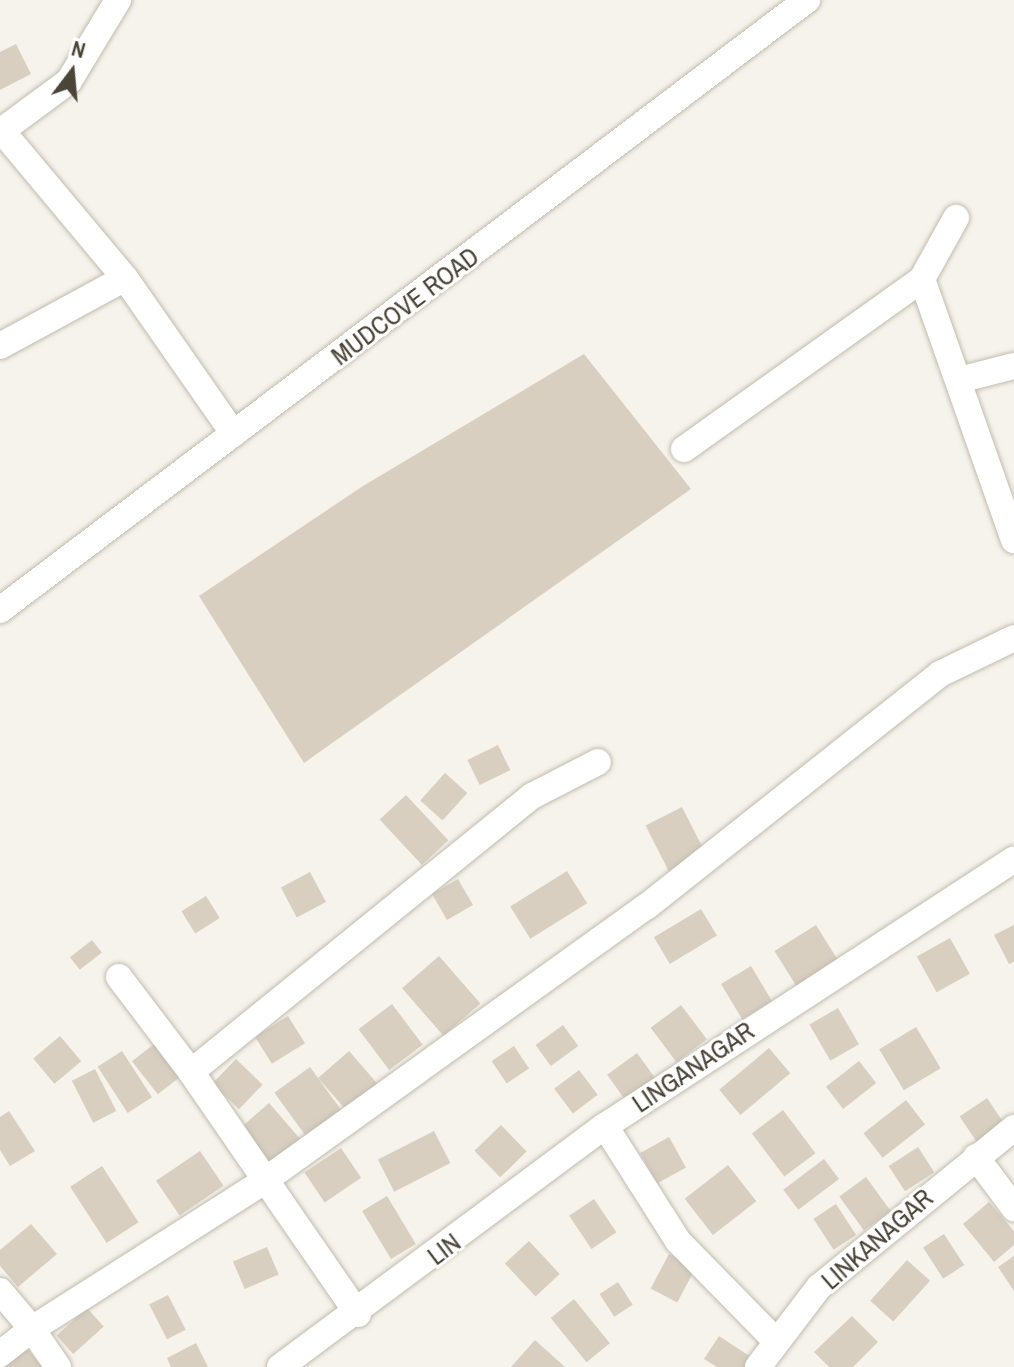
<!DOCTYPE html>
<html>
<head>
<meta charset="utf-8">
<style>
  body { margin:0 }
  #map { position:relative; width:1014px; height:1367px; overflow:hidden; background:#f6f3ec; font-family:"Archivo Narrow",sans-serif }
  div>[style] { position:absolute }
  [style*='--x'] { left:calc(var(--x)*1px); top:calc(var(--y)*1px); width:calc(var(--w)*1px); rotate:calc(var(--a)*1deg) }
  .building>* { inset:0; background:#d8cfc1; transform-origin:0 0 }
  .roads { filter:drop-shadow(0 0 2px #c2bbae) drop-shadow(0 0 2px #c2bbae) }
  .minor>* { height:26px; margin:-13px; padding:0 13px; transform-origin:13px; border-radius:13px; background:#fff }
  span { translate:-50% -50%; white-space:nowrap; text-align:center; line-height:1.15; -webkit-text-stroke:6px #fff; paint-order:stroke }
  .street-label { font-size:26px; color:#4b4439 }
  .north { position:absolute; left:32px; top:32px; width:80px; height:80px; -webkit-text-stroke:6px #fff; paint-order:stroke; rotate:16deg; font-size:22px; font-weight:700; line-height:32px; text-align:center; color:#4b4439 }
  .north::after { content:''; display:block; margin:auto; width:28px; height:36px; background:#4b4439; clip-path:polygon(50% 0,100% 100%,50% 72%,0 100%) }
</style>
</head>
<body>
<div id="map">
  <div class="building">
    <div style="clip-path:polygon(16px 44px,31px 74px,0 90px,0 52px)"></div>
    <div style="clip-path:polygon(584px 354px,691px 489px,304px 763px,199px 596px,363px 486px)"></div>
    <div style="left:498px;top:745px;width:28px;height:34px;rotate:64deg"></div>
    <div style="left:445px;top:773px;width:30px;height:37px;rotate:42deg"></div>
    <div style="left:406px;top:795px;width:62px;height:36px;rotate:47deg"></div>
    <div style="left:682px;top:807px;width:51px;height:41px;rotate:63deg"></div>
    <div style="left:567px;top:871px;width:38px;height:67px;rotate:58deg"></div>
    <div style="left:310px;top:872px;width:34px;height:33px;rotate:62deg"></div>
    <div style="left:458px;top:879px;width:30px;height:30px;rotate:60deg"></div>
    <div style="left:206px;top:896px;width:26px;height:29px;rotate:58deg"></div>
    <div style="left:701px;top:909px;width:31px;height:55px;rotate:59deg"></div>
    <div style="left:816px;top:925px;width:41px;height:49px;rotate:58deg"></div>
    <div style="clip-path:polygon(1014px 925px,1014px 962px,1009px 964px,994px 935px)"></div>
    <div style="left:950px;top:938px;width:41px;height:38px;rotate:61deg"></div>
    <div style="left:92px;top:940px;width:16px;height:28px;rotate:52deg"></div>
    <div style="left:439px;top:956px;width:63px;height:49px;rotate:49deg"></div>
    <div style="left:751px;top:966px;width:41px;height:35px;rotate:59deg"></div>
    <div style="left:392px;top:1004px;width:51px;height:42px;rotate:53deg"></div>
    <div style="left:681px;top:1005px;width:43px;height:38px;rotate:53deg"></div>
    <div style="left:838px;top:1008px;width:42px;height:33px;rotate:60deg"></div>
    <div style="left:288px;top:1016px;width:32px;height:39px;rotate:58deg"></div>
    <div style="left:563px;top:1025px;width:26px;height:34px;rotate:54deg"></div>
    <div style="left:916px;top:1027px;width:48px;height:43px;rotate:59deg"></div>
    <div style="left:60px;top:1036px;width:33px;height:35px;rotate:50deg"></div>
    <div style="left:154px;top:1044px;width:42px;height:28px;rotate:52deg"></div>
    <div style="left:514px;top:1046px;width:27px;height:27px;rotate:56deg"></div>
    <div style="left:769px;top:1048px;width:33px;height:65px;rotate:50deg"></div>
    <div style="left:122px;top:1051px;width:55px;height:29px;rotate:57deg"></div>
    <div style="left:349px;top:1051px;width:44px;height:41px;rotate:49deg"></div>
    <div style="left:637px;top:1053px;width:32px;height:37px;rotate:54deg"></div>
    <div style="left:236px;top:1059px;width:37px;height:34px;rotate:44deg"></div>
    <div style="left:859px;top:1061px;width:28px;height:42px;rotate:52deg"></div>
    <div style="left:310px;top:1067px;width:58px;height:44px;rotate:54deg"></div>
    <div style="left:95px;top:1069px;width:47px;height:26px;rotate:63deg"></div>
    <div style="left:579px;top:1070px;width:31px;height:31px;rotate:53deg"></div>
    <div style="left:987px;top:1098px;width:34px;height:33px;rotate:56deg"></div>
    <div style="left:906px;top:1100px;width:31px;height:54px;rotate:52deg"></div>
    <div style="left:269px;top:1103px;width:50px;height:43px;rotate:49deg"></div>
    <div style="left:783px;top:1110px;width:54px;height:39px;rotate:53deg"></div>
    <div style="clip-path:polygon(9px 1111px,35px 1151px,10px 1166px,0 1150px,0 1117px)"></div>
    <div style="left:501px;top:1125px;width:37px;height:37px;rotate:46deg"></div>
    <div style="left:434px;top:1131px;width:36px;height:63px;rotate:63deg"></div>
    <div style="left:669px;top:1137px;width:35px;height:33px;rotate:61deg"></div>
    <div style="left:918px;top:1147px;width:30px;height:35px;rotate:57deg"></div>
    <div style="left:341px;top:1148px;width:36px;height:44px;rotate:56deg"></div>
    <div style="left:200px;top:1151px;width:42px;height:53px;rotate:56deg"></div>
    <div style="left:824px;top:1159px;width:25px;height:51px;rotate:53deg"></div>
    <div style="left:728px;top:1165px;width:46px;height:55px;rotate:52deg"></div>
    <div style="left:102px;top:1166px;width:67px;height:38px;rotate:57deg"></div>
    <div style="left:866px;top:1177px;width:42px;height:33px;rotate:54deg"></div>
    <div style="left:387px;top:1196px;width:56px;height:29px;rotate:59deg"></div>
    <div style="left:594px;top:1199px;width:40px;height:30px;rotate:56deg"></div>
    <div style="clip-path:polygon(989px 1202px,1014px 1231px,1014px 1245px,994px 1262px,963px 1224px)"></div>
    <div style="left:836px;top:1204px;width:37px;height:27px;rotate:57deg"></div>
    <div style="clip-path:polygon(31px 1224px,57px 1254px,18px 1287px,0 1266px,0 1250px)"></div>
    <div style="left:944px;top:1234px;width:37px;height:25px;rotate:57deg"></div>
    <div style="left:529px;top:1241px;width:45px;height:33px;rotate:47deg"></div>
    <div style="left:267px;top:1247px;width:30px;height:37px;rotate:67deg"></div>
    <div style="left:669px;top:1254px;width:30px;height:39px;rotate:28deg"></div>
    <div style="clip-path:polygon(1014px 1256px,1014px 1291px,998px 1267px)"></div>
    <div style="left:907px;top:1260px;width:31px;height:55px;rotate:42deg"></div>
    <div style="left:618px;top:1282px;width:27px;height:22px;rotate:57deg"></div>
    <div style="left:168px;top:1295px;width:39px;height:21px;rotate:63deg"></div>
    <div style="left:574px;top:1299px;width:57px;height:30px;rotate:51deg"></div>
    <div style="left:87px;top:1308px;width:25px;height:41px;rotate:48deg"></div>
    <div style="clip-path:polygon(852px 1316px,878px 1342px,853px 1367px,829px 1367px,814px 1352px)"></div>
    <div style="clip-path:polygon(719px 1336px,754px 1359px,749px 1367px,717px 1367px,704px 1359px)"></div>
    <div style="clip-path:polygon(535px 1340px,565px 1367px,511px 1367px)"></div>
    <div style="clip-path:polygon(196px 1343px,208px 1367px,171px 1367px,167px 1358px)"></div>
    <div style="clip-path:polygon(25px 1347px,43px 1367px,1px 1367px)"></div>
  </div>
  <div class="roads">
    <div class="minor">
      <div style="--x:2;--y:131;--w:192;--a:50.1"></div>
      <div style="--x:125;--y:278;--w:190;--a:55.1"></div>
      <div style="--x:0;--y:132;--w:86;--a:-36.5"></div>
      <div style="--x:69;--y:81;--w:95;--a:-58.8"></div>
      <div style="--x:922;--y:279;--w:277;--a:70.6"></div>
      <div style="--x:0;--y:346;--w:142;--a:-28.5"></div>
      <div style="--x:959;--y:380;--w:57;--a:-14.3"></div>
      <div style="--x:684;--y:449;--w:292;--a:-35.5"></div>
      <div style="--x:922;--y:279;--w:70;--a:-60.9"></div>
      <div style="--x:0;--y:610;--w:1012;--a:-37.09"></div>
      <div style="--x:119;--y:977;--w:119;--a:52.8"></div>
      <div style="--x:605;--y:1126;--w:136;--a:57.6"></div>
      <div style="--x:678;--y:1241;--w:140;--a:45.6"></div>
      <div style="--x:976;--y:1157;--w:64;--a:53.3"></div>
      <div style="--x:0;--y:1291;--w:50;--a:49.9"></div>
      <div style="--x:32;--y:1329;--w:41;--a:142"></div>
      <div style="--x:358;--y:1314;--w:294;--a:-124.6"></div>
      <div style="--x:191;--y:1072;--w:439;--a:-39"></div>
      <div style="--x:532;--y:796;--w:74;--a:-27.3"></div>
      <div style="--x:58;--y:1367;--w:46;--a:-124.4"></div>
      <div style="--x:32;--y:1329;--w:275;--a:-32.5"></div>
      <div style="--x:264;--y:1181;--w:470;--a:-35.7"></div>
      <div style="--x:646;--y:907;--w:375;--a:-38.4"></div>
      <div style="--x:940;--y:674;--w:82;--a:-25.9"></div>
      <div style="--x:280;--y:1367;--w:405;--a:-36.6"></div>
      <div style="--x:605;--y:1126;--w:488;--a:-33.1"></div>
      <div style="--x:758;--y:1367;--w:101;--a:-52.7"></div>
      <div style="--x:819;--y:1287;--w:252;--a:-39.2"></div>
    </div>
  </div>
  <div class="street-label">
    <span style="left:405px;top:306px;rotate:-37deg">MUDCOVE ROAD</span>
    <span style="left:693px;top:1067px;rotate:-34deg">LINGANAGAR</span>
    <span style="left:877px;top:1239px;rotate:-41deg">LINKANAGAR</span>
    <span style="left:444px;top:1249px;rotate:-37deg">LIN</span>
  </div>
  <div class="north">N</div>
</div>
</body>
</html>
